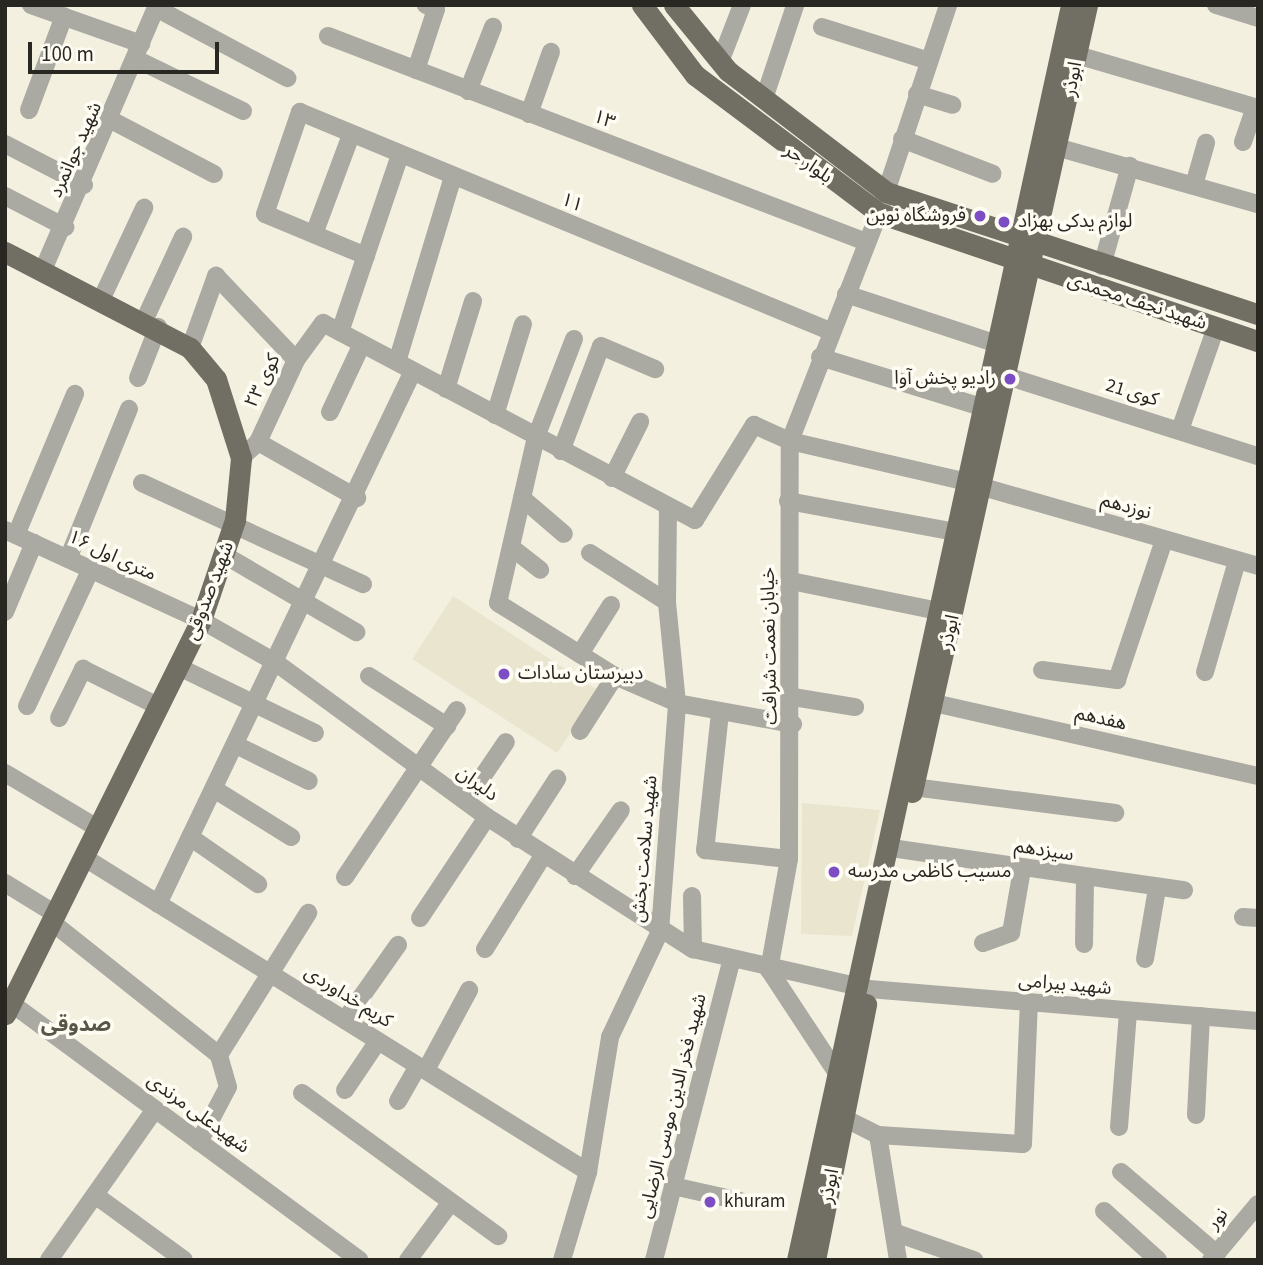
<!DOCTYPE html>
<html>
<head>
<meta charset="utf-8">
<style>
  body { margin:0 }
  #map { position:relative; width:1263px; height:1265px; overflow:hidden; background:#f3f0e0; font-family:"Source Sans 3","Noto Sans Arabic",sans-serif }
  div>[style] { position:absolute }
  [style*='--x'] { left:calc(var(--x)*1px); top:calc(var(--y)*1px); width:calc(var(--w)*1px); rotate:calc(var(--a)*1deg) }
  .built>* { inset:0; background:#eae5ce; transform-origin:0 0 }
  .minor>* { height:18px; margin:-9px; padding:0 9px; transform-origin:9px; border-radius:9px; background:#aaa9a2 }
  .major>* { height:21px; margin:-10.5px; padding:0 10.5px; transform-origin:10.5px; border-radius:10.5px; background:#716f63 }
  .dots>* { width:19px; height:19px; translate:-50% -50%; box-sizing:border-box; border:4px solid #fffdf3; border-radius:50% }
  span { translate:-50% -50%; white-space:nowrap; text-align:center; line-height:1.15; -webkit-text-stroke:7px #fffdf3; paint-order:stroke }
  .street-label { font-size:19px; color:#282721 }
  .poi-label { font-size:19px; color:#282721 }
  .right { translate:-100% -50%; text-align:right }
  .left { translate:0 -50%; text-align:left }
  .neighbourhood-label { font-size:21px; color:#595649; font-weight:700 }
  .frame { position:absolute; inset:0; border:7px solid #282721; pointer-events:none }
  .scale { position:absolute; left:28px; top:42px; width:191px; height:32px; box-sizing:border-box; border:4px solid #282721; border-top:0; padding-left:9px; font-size:21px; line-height:24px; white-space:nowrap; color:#282721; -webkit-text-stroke:5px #fffdf3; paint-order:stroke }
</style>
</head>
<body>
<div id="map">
  <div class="built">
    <div style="left:453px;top:596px;width:173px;height:75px;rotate:33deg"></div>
    <div style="clip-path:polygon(802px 803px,880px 810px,852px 936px,801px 934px)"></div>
  </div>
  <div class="minor">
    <div style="--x:31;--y:5;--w:117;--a:19.5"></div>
    <div style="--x:1216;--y:5;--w:44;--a:17.2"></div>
    <div style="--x:156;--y:8;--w:149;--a:28.1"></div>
    <div style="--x:822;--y:27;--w:112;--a:17.6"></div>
    <div style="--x:328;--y:36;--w:576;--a:20.95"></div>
    <div style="--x:1077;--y:55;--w:189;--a:16.3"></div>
    <div style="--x:136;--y:59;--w:119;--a:25.9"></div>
    <div style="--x:720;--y:62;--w:61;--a:-68.9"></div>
    <div style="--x:416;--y:70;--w:64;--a:-71.8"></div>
    <div style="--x:436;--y:9;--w:11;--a:-158"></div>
    <div style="--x:468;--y:91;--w:69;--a:-68.7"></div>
    <div style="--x:917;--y:94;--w:37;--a:17"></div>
    <div style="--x:764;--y:99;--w:98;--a:-71.6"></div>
    <div style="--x:29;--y:110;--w:100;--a:-69.6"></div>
    <div style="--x:529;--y:114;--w:66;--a:-70.5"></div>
    <div style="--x:113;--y:121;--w:114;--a:27.7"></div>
    <div style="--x:902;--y:139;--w:97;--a:21"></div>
    <div style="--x:1243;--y:142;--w:37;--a:-71"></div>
    <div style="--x:1042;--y:143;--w:224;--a:15.8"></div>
    <div style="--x:5;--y:144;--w:89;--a:27.4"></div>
    <div style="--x:1194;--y:185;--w:44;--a:-74.1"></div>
    <div style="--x:5;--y:196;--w:68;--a:27.3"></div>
    <div style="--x:314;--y:234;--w:106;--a:-69.5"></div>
    <div style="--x:366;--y:256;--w:109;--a:-157.4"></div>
    <div style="--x:265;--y:214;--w:108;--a:-71.1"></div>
    <div style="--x:300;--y:112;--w:573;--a:22.45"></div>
    <div style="--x:1102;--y:266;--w:104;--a:-74.4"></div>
    <div style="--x:43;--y:270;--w:288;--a:-66.7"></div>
    <div style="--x:846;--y:294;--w:172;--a:18.3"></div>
    <div style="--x:101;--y:300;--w:102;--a:-64.9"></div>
    <div style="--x:144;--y:321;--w:93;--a:-65.1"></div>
    <div style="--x:340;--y:332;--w:187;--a:-71.3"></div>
    <div style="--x:574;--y:339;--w:105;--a:111.2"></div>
    <div style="--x:536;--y:437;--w:170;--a:102.9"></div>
    <div style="--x:498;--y:603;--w:138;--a:32"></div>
    <div style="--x:615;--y:676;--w:68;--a:23.5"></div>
    <div style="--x:677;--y:703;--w:118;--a:10.3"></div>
    <div style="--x:190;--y:348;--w:77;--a:-70.1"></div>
    <div style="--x:216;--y:276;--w:116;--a:46.4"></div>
    <div style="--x:820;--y:357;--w:182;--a:17.2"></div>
    <div style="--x:397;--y:362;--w:193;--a:-73.2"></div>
    <div style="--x:994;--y:372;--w:277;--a:17.7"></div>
    <div style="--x:138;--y:378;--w:55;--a:-68.6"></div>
    <div style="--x:446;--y:389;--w:92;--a:-72.9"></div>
    <div style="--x:330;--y:412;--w:75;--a:-64.8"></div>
    <div style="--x:495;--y:415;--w:95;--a:-72.9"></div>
    <div style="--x:1180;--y:430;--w:109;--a:-70.7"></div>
    <div style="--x:258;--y:442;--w:114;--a:29.5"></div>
    <div style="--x:561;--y:451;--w:112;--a:-69.1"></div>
    <div style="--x:601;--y:346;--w:59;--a:23.1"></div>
    <div style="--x:241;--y:458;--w:23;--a:-43"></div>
    <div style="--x:258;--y:442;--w:90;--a:-65.1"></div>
    <div style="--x:296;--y:360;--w:46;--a:-53.9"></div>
    <div style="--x:323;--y:323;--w:421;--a:27.9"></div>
    <div style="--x:695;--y:520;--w:112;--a:-58.2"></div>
    <div style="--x:754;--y:425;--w:39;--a:24"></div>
    <div style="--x:790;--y:441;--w:182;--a:13"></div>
    <div style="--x:612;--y:478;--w:63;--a:-63.4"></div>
    <div style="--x:142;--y:483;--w:243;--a:24.6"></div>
    <div style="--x:983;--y:487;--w:286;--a:16"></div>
    <div style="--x:522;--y:498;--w:55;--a:40.6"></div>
    <div style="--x:788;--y:501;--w:171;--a:10.5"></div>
    <div style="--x:5;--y:530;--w:216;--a:24.7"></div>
    <div style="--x:201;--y:620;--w:85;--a:29.6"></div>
    <div style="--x:275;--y:662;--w:263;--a:36.2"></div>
    <div style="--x:487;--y:817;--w:245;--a:32.7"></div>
    <div style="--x:693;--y:949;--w:180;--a:12.8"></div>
    <div style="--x:869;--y:989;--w:390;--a:4.7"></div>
    <div style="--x:16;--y:535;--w:153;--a:-67.3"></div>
    <div style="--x:511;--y:547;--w:37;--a:38"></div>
    <div style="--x:590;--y:553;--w:91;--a:32.5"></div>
    <div style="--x:226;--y:556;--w:151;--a:30.3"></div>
    <div style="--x:68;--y:559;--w:162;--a:-67.9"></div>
    <div style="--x:791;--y:581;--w:151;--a:11.5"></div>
    <div style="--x:5;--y:612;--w:75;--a:-67.2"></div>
    <div style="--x:580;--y:654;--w:58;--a:-57.7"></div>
    <div style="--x:179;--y:667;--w:151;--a:25.9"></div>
    <div style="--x:1042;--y:670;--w:76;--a:7.6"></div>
    <div style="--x:1117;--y:680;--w:148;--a:-71.4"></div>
    <div style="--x:1205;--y:672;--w:116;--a:-73.9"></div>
    <div style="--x:369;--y:676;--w:93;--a:32.7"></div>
    <div style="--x:793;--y:697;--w:63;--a:9.2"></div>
    <div style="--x:934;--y:703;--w:332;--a:12.7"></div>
    <div style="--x:27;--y:706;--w:151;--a:-65"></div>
    <div style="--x:720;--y:713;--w:138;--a:96.2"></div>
    <div style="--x:705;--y:850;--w:84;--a:6.1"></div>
    <div style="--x:59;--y:718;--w:55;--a:-63.9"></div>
    <div style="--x:83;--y:669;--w:86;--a:26.3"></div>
    <div style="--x:580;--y:731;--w:65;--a:-57.5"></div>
    <div style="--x:236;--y:745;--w:81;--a:26.3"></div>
    <div style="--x:5;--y:773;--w:109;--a:30.8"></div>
    <div style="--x:913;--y:787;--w:204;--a:7.3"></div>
    <div style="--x:214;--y:789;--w:91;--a:31.9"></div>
    <div style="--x:466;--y:801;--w:71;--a:-55.9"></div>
    <div style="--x:190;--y:837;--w:83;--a:34.7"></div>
    <div style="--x:518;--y:839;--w:72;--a:-57"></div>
    <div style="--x:898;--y:849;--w:289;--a:8.2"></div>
    <div style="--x:85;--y:858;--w:593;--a:31.97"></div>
    <div style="--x:575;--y:876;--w:80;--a:-55.1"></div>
    <div style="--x:345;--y:877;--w:201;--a:-56.2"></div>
    <div style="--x:5;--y:883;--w:61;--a:31.6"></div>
    <div style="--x:692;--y:896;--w:53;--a:88.9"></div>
    <div style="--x:158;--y:904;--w:591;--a:-64.43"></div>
    <div style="--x:1243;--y:917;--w:15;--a:4"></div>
    <div style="--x:420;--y:918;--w:121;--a:-56.4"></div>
    <div style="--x:53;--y:923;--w:212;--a:38.5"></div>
    <div style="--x:983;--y:943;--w:30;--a:-20"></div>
    <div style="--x:1011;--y:933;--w:65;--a:-80.2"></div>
    <div style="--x:1084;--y:944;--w:65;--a:-89.1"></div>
    <div style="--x:485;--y:949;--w:110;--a:-58.1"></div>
    <div style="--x:1145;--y:959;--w:71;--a:-80.3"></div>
    <div style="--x:11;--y:1003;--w:433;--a:36.4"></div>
    <div style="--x:345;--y:1020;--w:92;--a:-54.8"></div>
    <div style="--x:426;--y:1070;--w:91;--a:-61.7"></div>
    <div style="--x:837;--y:1073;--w:123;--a:-123.4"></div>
    <div style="--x:769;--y:970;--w:113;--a:-79.8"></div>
    <div style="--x:789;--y:859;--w:418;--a:-89.9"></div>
    <div style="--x:790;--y:441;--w:245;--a:-68.7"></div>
    <div style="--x:879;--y:213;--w:219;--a:-71.6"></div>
    <div style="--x:345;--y:1090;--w:59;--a:-56"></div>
    <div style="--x:302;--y:1093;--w:243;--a:36.1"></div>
    <div style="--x:398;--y:1101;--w:40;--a:-60.3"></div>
    <div style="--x:832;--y:1112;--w:51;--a:26.6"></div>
    <div style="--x:878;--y:1135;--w:127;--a:80.9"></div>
    <div style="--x:1196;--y:1115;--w:99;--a:-87.1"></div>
    <div style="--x:1119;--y:1127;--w:115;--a:-85.5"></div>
    <div style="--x:878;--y:1135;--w:145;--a:3.6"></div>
    <div style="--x:1023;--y:1144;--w:141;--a:-87.6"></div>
    <div style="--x:199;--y:1142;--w:62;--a:-62.2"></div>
    <div style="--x:228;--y:1087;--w:33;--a:-106"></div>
    <div style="--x:219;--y:1055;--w:168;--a:-57.9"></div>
    <div style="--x:1121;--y:1172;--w:126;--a:40.5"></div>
    <div style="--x:673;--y:1186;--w:69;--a:12.6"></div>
    <div style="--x:95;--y:1195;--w:110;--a:36.1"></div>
    <div style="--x:1104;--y:1211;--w:73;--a:42.2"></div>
    <div style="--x:896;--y:1233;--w:83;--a:19.1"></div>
    <div style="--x:49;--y:1260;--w:184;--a:-54.9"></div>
    <div style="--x:408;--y:1260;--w:72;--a:-53.4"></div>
    <div style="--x:562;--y:1260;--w:92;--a:-73.5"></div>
    <div style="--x:588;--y:1172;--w:137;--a:-80.7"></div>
    <div style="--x:610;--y:1037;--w:117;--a:-64.7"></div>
    <div style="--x:660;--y:931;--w:229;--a:-85.7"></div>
    <div style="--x:677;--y:703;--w:101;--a:-95.7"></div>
    <div style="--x:667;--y:602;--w:94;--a:-89.4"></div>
    <div style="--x:654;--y:1260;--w:308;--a:-75.5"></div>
    <div style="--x:1211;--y:1260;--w:73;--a:-50"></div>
  </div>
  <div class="major">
    <div style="--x:642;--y:5;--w:88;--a:52.9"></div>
    <div style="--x:695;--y:75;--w:230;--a:36.9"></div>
    <div style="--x:879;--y:213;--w:400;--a:18.7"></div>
    <div style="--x:674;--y:5;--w:85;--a:50.7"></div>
    <div style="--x:728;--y:71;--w:199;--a:37.4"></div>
    <div style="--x:886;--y:192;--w:391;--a:18.2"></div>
    <div style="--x:5;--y:252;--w:208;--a:27.4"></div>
    <div style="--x:190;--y:348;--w:40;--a:50"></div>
    <div style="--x:216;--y:379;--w:83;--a:72.4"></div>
    <div style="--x:241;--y:458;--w:62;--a:95.5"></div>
    <div style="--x:235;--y:520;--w:106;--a:108.8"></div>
    <div style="--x:201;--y:620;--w:440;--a:116.4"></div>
    <div style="--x:912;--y:792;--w:806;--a:-77.46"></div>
    <div style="--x:797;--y:1260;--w:1285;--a:-77.68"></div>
    <div style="--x:815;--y:1260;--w:261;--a:-78.7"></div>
  </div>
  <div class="dots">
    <div style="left:980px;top:216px;background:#7c4dc5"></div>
    <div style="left:1004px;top:222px;background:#7c4dc5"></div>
    <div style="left:1010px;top:379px;background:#7c4dc5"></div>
    <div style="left:504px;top:674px;background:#7c4dc5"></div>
    <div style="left:834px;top:872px;background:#7c4dc5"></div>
    <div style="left:710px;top:1202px;background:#7c4dc5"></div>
  </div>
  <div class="street-label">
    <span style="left:1073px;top:79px;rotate:-79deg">ابوذر</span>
    <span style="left:604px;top:120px;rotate:21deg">۱۳</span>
    <span style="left:76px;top:150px;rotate:-66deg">شهید جوانمرد</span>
    <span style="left:808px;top:164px;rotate:35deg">بلوار حر</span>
    <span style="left:572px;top:203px;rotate:22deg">۱۱</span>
    <span style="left:1137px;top:302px;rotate:18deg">شهید نجف محمدی</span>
    <span style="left:263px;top:381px;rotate:-64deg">کوی ۲۳</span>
    <span style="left:1132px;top:393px;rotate:17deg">کوی 21</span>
    <span style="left:1126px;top:507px;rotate:16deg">نوزدهم</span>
    <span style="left:112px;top:556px;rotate:25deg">۱۶ متری اول</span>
    <span style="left:210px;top:591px;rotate:-69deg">شهید صدوقی</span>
    <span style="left:950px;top:632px;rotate:-77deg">ابوذر</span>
    <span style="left:770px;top:646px;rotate:-91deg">خیابان نعمت شرافت</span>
    <span style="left:1101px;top:719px;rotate:13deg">هفدهم</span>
    <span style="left:477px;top:784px;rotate:36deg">دلیران</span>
    <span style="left:645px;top:849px;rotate:-85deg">شهید سلامت بخش</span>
    <span style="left:1044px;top:851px;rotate:9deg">سیزدهم</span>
    <span style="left:1065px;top:985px;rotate:5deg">شهید بیرامی</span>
    <span style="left:348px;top:997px;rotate:32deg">کریم خداوردی</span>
    <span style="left:673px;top:1106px;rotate:-76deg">شهید فخر الدین موسی الرضایی</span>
    <span style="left:198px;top:1114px;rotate:36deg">شهیدعلی مرندی</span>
    <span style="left:830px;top:1186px;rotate:-79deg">ابوذر</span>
    <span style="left:1218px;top:1219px;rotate:-50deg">نور</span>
  </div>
  <div class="poi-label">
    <span class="right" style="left:966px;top:216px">فروشگاه نوین</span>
    <span class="left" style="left:1018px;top:222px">لوازم یدکی بهزاد</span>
    <span class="right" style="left:996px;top:379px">رادیو پخش آوا</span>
    <span class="left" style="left:518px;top:674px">دبیرستان سادات</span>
    <span class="left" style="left:848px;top:872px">مسیب کاظمی مدرسه</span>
    <span class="left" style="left:724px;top:1202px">khuram</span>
  </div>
  <div class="neighbourhood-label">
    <span style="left:76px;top:1024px">صدوقی</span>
  </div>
  <div class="frame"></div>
  <div class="scale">100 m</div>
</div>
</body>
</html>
